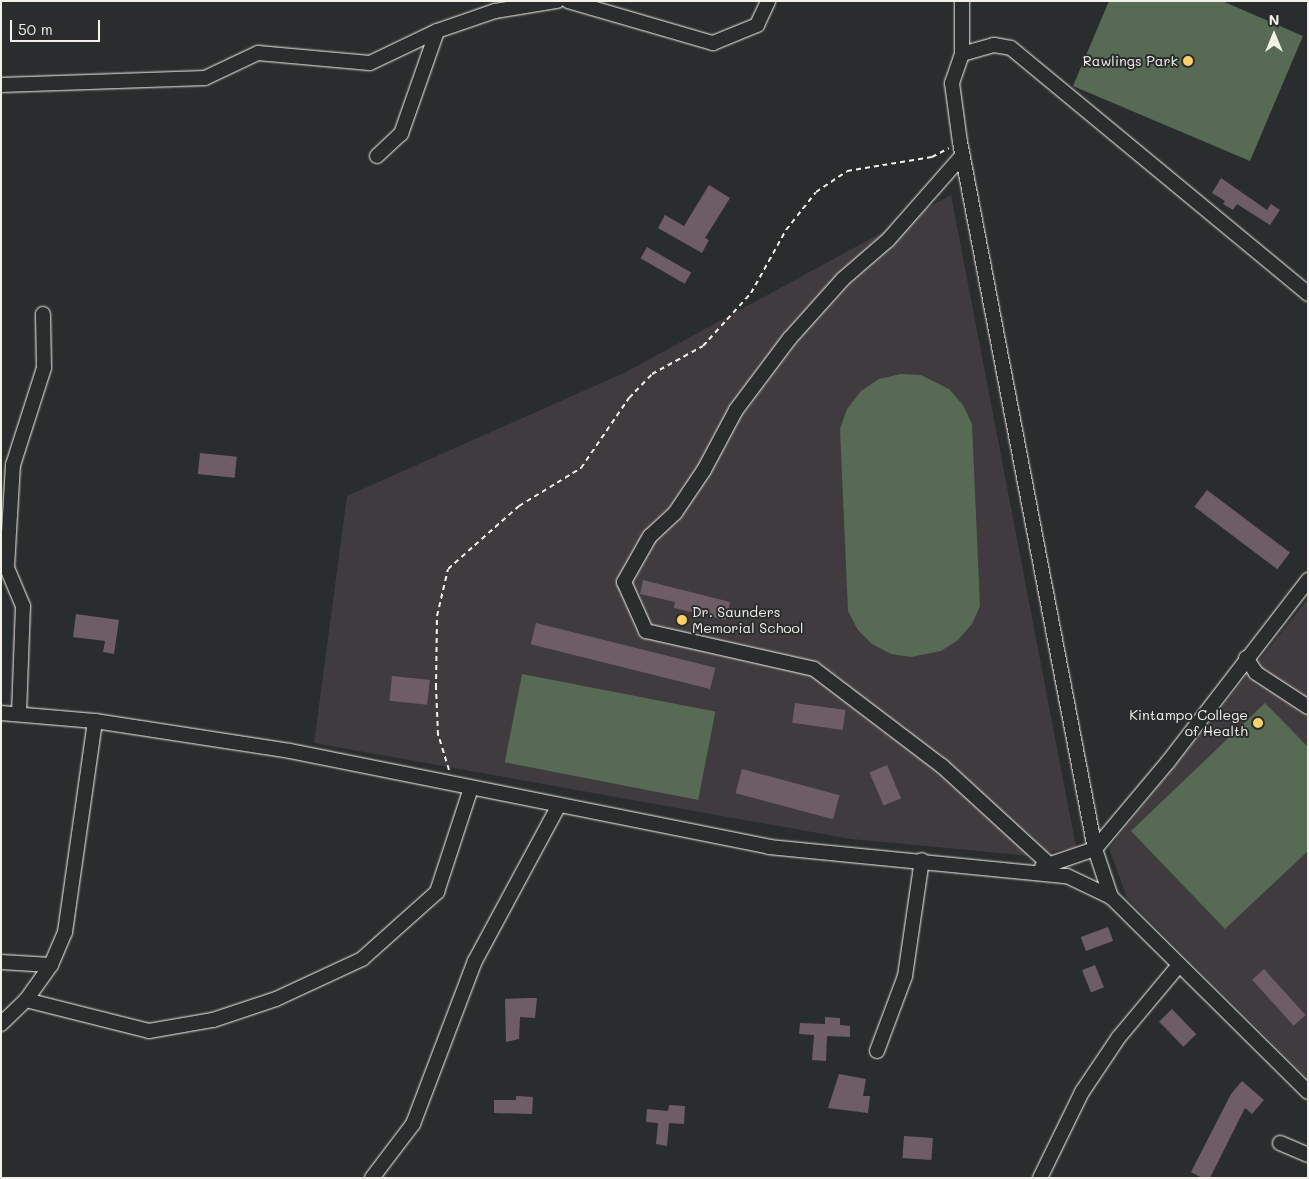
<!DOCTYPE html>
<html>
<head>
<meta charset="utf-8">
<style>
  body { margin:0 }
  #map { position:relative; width:1309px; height:1179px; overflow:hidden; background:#2a2d2e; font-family:Mali,sans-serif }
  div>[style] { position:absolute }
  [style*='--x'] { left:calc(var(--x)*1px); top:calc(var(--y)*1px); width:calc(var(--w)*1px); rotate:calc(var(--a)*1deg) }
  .built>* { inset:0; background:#3f3b3e }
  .green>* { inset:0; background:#566a54; transform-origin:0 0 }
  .building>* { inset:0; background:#6f5d65; transform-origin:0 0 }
  .path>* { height:2px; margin-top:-1px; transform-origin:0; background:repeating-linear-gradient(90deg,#f4f1e8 0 5px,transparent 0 9px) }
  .roads { filter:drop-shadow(0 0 1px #f4f1e8) drop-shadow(0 0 1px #f4f1e8) }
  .minor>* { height:14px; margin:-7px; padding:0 7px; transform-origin:7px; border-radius:7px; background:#2a2d2e }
  .dots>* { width:14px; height:14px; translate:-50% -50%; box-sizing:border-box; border:2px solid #2a2d2e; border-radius:50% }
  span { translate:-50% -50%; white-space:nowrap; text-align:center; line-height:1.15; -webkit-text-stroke:4px #2a2d2e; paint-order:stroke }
  .poi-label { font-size:14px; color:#f4f1e8 }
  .right { translate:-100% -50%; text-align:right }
  .left { translate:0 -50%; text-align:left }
  .frame { position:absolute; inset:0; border:2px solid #f4f1e8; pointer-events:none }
  .north { position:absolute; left:1249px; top:10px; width:50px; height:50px; -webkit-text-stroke:4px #2a2d2e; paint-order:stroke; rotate:0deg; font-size:14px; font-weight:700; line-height:20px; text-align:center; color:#f4f1e8 }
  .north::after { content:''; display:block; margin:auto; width:18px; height:22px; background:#f4f1e8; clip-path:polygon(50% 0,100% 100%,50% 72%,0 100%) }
  .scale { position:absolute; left:10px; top:20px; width:90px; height:22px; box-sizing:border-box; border:2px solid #f4f1e8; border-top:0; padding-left:6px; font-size:15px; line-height:18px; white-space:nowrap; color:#f4f1e8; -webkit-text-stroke:4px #2a2d2e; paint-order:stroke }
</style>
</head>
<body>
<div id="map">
  <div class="built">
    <div style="clip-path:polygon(951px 195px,1076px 847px,1030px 856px,851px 839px,314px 743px,347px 496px,626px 372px)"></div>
    <div style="clip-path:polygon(1308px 599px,1308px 1079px,1127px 898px,1109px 848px)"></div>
  </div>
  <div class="green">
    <div style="clip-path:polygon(1109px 1px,1222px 1px,1303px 36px,1250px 161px,1073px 86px)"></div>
    <div style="clip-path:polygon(901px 374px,921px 375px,949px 389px,963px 405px,972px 424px,980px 606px,972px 624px,958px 640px,941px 651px,911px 657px,891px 654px,872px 644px,858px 630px,848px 611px,840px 429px,847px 409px,861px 391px,879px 379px)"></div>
    <div style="left:522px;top:674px;width:197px;height:90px;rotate:11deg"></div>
    <div style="clip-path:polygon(1265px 703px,1308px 747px,1308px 851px,1225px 929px,1131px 831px)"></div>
  </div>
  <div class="building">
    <div style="clip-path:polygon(1221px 178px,1267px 210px,1271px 204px,1280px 210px,1270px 225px,1237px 204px,1233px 210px,1223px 204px,1225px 201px,1212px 193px)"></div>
    <div style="clip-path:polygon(709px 185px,730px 198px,705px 238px,709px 240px,702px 253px,658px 228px,665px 215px,684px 226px)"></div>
    <div style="left:647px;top:247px;width:51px;height:13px;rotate:30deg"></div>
    <div style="left:200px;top:453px;width:37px;height:21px;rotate:6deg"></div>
    <div style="left:1207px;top:490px;width:104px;height:21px;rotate:37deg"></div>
    <div style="clip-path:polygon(643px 580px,730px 602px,726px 620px,674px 608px,675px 602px,640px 594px)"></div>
    <div style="clip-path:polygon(76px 614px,119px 620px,114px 654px,103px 652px,105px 641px,73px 637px)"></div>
    <div style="left:536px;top:623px;width:185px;height:22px;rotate:14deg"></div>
    <div style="left:392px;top:676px;width:38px;height:25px;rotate:6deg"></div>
    <div style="left:795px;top:703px;width:51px;height:20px;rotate:8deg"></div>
    <div style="left:887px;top:765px;width:36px;height:19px;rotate:67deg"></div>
    <div style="left:742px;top:769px;width:101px;height:25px;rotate:15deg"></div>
    <div style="left:1108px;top:927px;width:15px;height:29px;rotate:70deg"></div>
    <div style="left:1095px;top:965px;width:24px;height:14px;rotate:68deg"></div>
    <div style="left:1264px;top:969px;width:62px;height:16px;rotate:48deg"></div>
    <div style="clip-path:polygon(527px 998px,537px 998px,535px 1018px,520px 1017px,519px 1039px,506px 1042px,505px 999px)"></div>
    <div style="left:1172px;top:1009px;width:35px;height:18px;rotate:46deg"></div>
    <div style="clip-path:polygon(825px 1017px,840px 1018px,840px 1025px,850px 1026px,850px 1037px,827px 1036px,826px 1061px,812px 1060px,814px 1035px,799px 1034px,800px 1023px,825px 1024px)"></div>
    <div style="clip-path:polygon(839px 1074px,866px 1079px,863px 1096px,870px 1096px,868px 1113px,828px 1108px)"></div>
    <div style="clip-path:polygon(1242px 1081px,1264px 1100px,1252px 1114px,1245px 1108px,1210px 1178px,1202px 1178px,1191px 1172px,1231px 1094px)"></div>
    <div style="clip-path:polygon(516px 1096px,533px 1097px,532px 1114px,494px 1113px,494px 1100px,516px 1100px)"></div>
    <div style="clip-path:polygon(669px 1105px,685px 1106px,684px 1124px,669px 1123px,667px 1146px,656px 1144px,658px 1123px,646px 1122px,647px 1109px,668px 1111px)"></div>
    <div style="left:904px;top:1136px;width:29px;height:22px;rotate:4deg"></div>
  </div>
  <div class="path">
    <div style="--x:449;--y:770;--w:37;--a:-107"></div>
    <div style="--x:438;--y:735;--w:47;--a:-92.4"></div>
    <div style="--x:436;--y:688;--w:72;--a:-89.2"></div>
    <div style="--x:437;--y:616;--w:48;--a:-76.8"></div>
    <div style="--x:448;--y:569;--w:95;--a:-41.6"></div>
    <div style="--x:519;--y:506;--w:73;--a:-31.5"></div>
    <div style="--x:581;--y:468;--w:85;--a:-55.6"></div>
    <div style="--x:629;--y:398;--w:33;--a:-46"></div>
    <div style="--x:652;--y:374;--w:58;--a:-28.8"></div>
    <div style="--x:703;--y:346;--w:72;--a:-47.8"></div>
    <div style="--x:751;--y:293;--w:72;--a:-60.9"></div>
    <div style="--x:786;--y:230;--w:48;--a:-51.7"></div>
    <div style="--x:816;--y:192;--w:37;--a:-34"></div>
    <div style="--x:847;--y:171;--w:86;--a:-9.4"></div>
    <div style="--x:932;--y:157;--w:19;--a:-28"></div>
  </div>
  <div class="roads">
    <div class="minor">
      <div style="--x:568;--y:1;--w:151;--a:16.2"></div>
      <div style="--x:713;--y:43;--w:48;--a:-22.2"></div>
      <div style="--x:757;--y:25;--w:26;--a:-65"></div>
      <div style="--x:962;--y:1;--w:53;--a:90"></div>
      <div style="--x:962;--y:54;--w:33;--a:-16"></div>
      <div style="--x:994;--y:45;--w:17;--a:10"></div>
      <div style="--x:1011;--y:48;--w:386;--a:39.6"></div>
      <div style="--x:962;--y:54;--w:31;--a:109"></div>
      <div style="--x:952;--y:83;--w:60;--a:82.3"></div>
      <div style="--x:960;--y:142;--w:720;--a:79.19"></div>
      <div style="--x:1095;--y:849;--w:51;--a:71.6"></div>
      <div style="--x:1;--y:85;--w:204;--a:-2"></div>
      <div style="--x:205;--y:78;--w:59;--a:-25.3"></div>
      <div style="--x:258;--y:53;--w:112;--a:5.1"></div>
      <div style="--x:370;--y:63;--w:74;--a:-25.5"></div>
      <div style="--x:437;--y:31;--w:61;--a:-19"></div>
      <div style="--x:495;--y:11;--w:63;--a:-9.2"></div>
      <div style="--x:377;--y:156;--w:33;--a:-43"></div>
      <div style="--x:401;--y:134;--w:109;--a:-70.7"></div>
      <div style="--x:962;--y:156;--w:112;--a:131.4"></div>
      <div style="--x:888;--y:240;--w:60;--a:139.1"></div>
      <div style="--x:843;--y:279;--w:79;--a:131.9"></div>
      <div style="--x:790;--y:338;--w:90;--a:126.9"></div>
      <div style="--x:736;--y:410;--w:68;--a:118.1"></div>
      <div style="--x:704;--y:470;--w:52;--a:124"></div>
      <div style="--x:675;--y:513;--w:34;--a:137"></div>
      <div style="--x:650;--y:536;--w:53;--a:119.5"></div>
      <div style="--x:624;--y:582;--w:54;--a:65.8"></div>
      <div style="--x:646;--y:631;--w:172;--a:12.7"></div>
      <div style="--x:814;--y:669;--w:161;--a:37.2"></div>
      <div style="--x:942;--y:766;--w:147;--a:42.5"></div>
      <div style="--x:1246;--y:658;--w:18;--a:56"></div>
      <div style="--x:1256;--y:673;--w:62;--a:33.2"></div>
      <div style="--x:1;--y:713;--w:94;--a:4.9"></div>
      <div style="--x:95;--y:721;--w:197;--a:8.7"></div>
      <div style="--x:290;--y:751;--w:489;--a:11.3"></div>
      <div style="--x:769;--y:847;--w:299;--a:5.6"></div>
      <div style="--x:1067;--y:876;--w:49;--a:25.5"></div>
      <div style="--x:1111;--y:897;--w:277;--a:44.7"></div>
      <div style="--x:19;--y:714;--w:108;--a:-87.9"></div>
      <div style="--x:23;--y:606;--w:41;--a:-112.8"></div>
      <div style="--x:7;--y:568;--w:53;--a:-86.8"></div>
      <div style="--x:10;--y:515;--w:50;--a:-86.6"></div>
      <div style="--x:13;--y:465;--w:102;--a:-72.3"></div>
      <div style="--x:44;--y:368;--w:54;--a:-91.1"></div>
      <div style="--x:1042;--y:867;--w:56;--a:-18.8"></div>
      <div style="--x:1095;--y:849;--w:114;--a:-50"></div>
      <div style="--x:1168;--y:762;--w:230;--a:-52.4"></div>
      <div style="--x:1;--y:962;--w:50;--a:3.4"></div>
      <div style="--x:26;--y:1000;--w:127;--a:14.1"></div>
      <div style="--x:149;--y:1031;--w:65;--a:-9.8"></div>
      <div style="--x:213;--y:1020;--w:66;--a:-18.4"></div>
      <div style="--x:276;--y:999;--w:95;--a:-24.9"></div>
      <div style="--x:362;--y:959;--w:101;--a:-41.8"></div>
      <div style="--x:437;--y:892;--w:109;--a:-71.9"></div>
      <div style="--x:1;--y:1024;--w:35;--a:-44"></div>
      <div style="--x:26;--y:1000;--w:43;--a:-54.5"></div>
      <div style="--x:51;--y:965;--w:36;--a:-67"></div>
      <div style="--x:65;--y:932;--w:213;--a:-81.9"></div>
      <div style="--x:877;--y:1051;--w:80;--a:-69.5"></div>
      <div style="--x:905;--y:976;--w:117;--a:-81.7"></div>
      <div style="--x:1280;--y:1143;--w:30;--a:23"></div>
      <div style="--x:372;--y:1178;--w:68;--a:-52.8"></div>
      <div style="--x:413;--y:1124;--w:174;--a:-69.2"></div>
      <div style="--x:475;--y:961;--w:177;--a:-61.7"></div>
      <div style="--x:1040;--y:1178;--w:96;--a:-64"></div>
      <div style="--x:1082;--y:1092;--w:66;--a:-56.1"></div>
      <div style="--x:1119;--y:1037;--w:94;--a:-50.2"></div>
    </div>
  </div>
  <div class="dots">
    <div style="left:1188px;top:61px;background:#ffd166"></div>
    <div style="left:682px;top:620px;background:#ffd166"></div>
    <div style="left:1258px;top:723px;background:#ffd166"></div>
  </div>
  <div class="poi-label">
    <span class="right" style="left:1178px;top:61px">Rawlings Park</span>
    <span class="left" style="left:692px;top:620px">Dr. Saunders<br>Memorial School</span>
    <span class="right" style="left:1248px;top:723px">Kintampo College<br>of Health</span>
  </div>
  <div class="frame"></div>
  <div class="north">N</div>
  <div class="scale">50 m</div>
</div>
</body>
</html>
